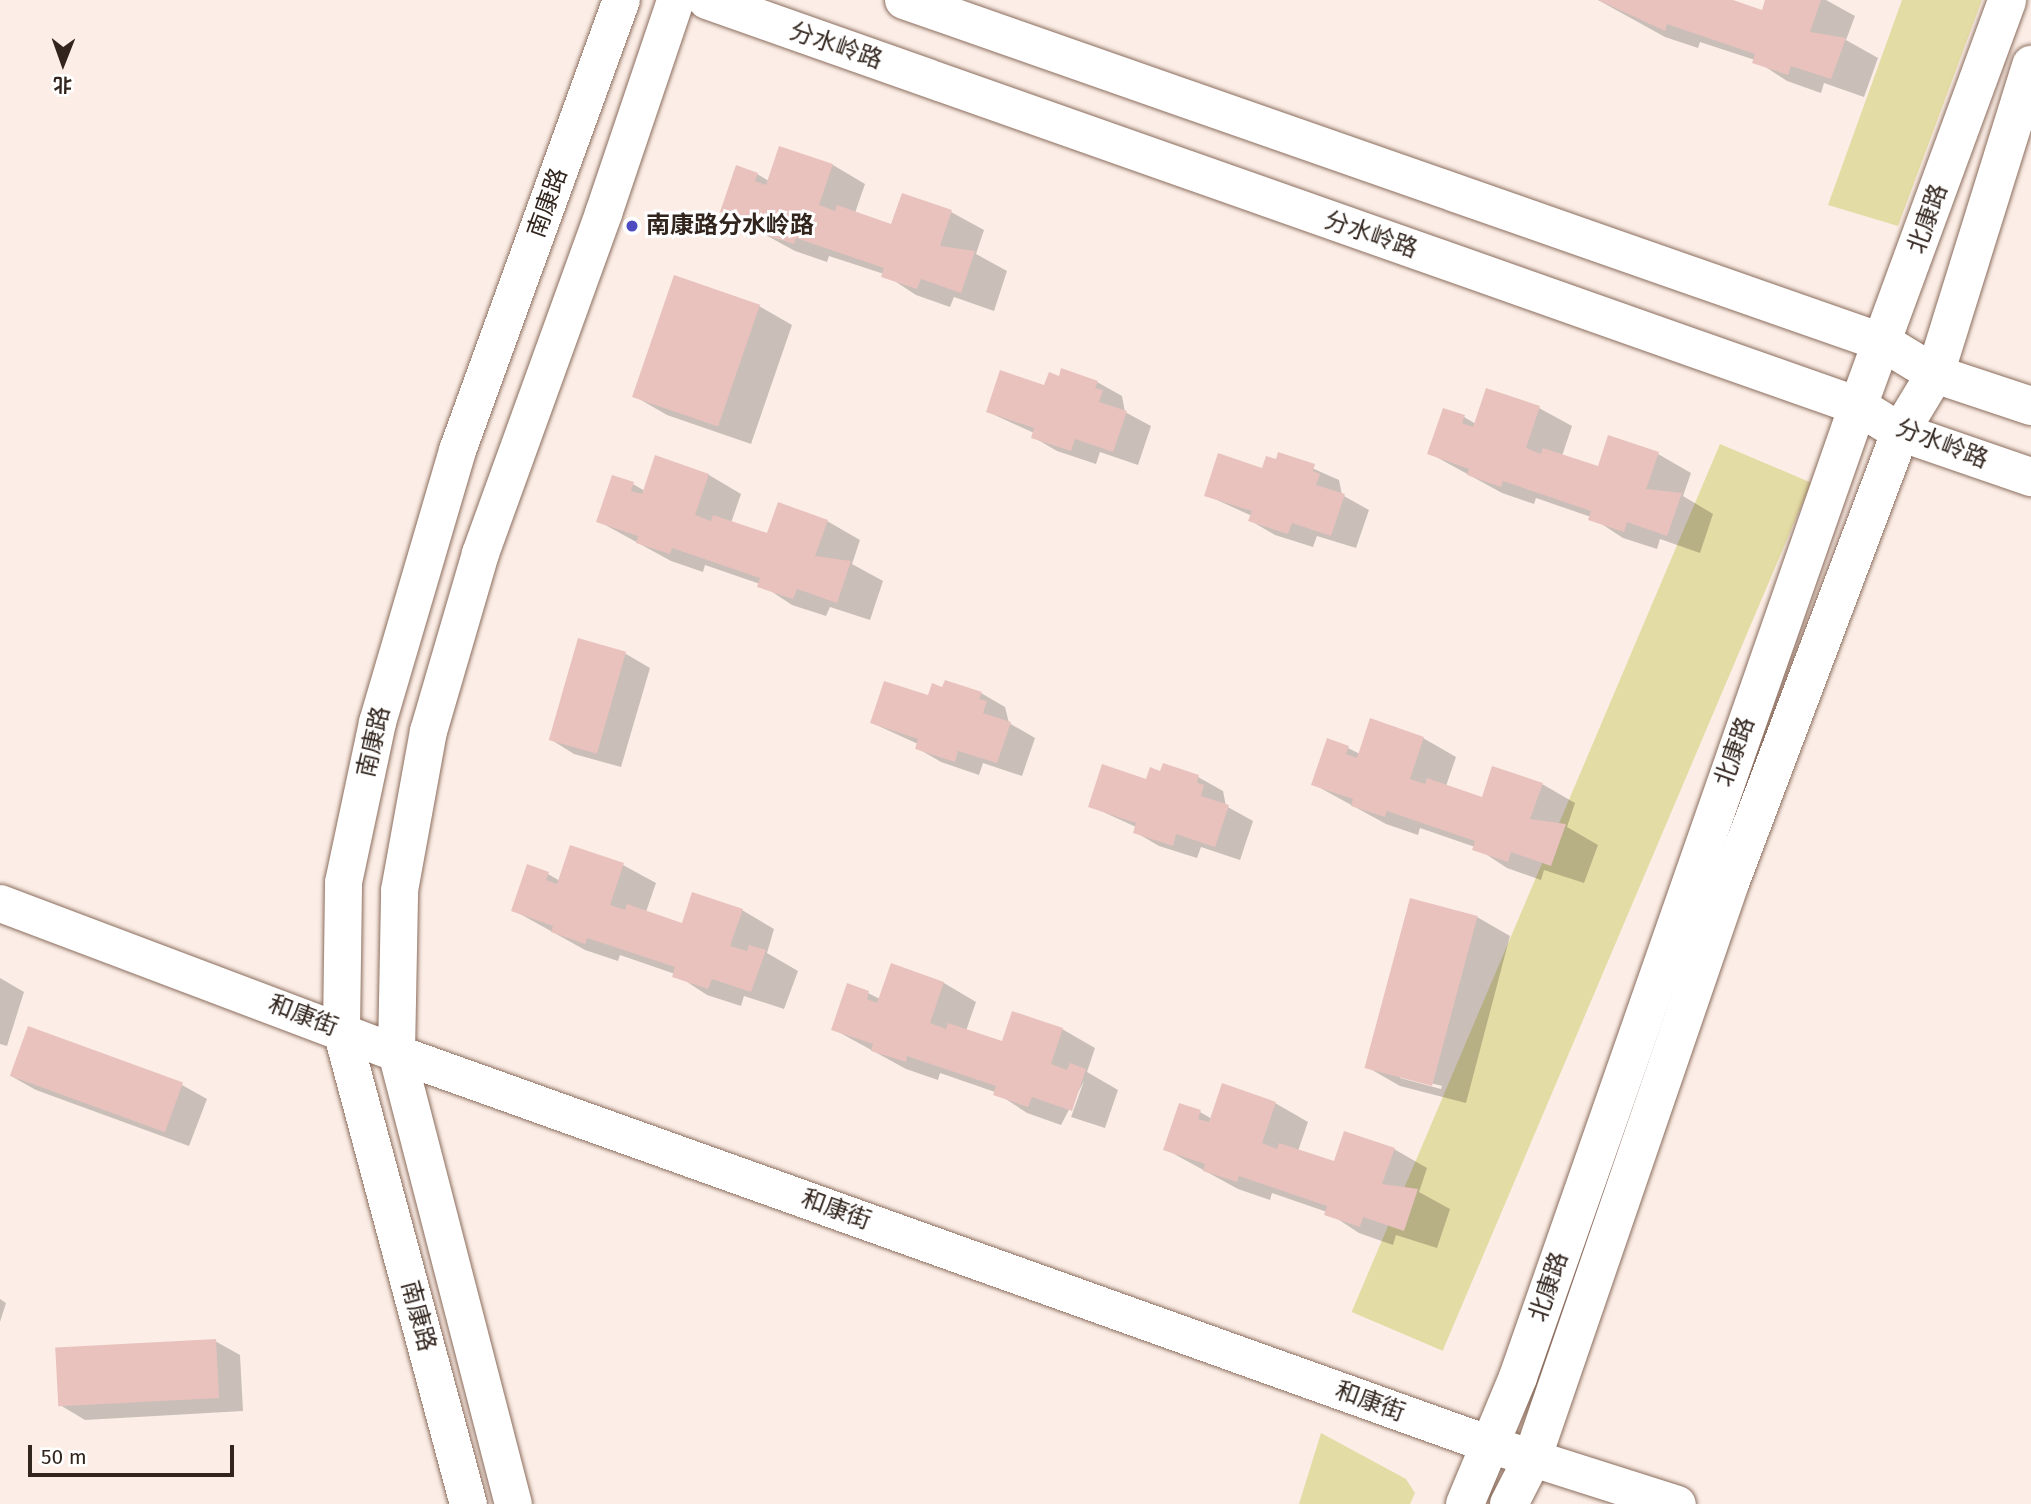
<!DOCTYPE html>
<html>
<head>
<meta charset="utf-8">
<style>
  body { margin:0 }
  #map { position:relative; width:2031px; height:1504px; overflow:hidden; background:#fceee7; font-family:"Fira Sans","Noto Sans SC",sans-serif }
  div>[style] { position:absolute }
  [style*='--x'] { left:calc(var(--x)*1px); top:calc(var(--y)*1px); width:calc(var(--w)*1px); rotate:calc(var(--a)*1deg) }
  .green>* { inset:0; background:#e4dca5; transform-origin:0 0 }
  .shadow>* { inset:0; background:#0003 }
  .building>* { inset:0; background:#e9c2be; transform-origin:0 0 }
  .roads { filter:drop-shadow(0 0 2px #8b6d5d) drop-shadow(0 0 2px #8b6d5d) }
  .tertiary>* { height:37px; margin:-18.5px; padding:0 18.5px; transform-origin:18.5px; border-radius:18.5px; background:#fff }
  .secondary>* { height:38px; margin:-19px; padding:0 19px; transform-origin:19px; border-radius:19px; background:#fff }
  .primary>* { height:38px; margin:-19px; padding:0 19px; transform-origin:19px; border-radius:19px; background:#fff }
  .dots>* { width:19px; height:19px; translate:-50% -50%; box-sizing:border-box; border:4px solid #fff; border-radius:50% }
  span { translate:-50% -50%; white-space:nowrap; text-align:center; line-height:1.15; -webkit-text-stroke:6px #fff; paint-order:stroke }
  .street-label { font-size:24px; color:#32251e }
  .poi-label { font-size:24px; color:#32251e; font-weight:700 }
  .left { translate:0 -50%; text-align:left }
  .north { position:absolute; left:28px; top:28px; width:70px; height:70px; -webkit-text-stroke:5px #fff; paint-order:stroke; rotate:181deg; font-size:19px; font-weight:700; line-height:28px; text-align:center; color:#32251e }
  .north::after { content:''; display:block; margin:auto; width:24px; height:32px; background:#32251e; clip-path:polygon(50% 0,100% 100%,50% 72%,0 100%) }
  .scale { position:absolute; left:28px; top:1445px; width:206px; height:32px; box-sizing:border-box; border:4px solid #32251e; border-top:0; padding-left:9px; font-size:21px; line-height:24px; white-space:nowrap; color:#32251e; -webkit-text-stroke:5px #fff; paint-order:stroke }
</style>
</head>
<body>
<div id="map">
  <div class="green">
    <div style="clip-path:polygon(1902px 0,1982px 0,1898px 226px,1828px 205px)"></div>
    <div style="left:1720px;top:444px;width:99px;height:943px;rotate:23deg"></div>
    <div style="clip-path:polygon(1321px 1433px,1406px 1479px,1415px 1493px,1410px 1504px,1299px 1504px)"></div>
  </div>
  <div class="shadow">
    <div style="clip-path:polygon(1598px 0,1728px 0,1763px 12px,1767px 0,1826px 0,1855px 16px,1846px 40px,1878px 58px,1864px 97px,1824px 83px,1821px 93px,1787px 81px,1755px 60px,1700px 42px,1698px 48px,1665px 37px)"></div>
    <div style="clip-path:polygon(833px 165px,865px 184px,855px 213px,892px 226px,951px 212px,984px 230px,976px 254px,1007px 271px,994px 311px,954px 297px,950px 307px,916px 295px,884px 274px,829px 256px,827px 262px,795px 251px,722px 211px,757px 174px,769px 181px)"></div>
    <div style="clip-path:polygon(675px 277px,759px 306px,792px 325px,751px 444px,667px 415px,634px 396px)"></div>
    <div style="clip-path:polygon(1097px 382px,1122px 396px,1125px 412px,1151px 426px,1138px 465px,1100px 452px,1096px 464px,1057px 451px,1033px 437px,1034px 433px,988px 412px,1045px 387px)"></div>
    <div style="clip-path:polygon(1539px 408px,1572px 426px,1562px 456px,1599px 468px,1658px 454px,1691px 473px,1683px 496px,1713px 514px,1700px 553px,1660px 539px,1657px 549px,1623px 538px,1591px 517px,1536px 498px,1534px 504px,1502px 493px,1429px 453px,1464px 417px,1476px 424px)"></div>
    <div style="clip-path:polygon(1280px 454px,1339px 480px,1342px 495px,1369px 510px,1356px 548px,1317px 536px,1313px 547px,1275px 535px,1251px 521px,1252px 516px,1206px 495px,1263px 470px,1277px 462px)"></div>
    <div style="clip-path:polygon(657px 458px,709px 475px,741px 494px,731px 523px,768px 535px,827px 521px,860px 540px,852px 564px,883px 581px,870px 620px,830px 607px,826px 616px,792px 605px,760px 584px,705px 565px,703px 572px,671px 561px,598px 521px,633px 484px,645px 491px)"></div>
    <div style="clip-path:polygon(579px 640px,626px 654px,650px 668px,621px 767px,574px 754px,550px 739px)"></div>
    <div style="clip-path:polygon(981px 693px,1005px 707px,1009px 723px,1035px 738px,1022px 776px,983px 763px,979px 775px,941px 762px,917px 748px,918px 744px,872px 723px,930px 697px)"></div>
    <div style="clip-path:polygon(1423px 738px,1456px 757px,1446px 786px,1483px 799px,1542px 784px,1575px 803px,1567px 827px,1598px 845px,1584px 883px,1544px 870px,1541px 880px,1507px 868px,1475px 847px,1420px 828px,1418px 835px,1386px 824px,1313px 784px,1348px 748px,1360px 754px)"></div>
    <div style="clip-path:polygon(1161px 773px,1198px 777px,1223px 791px,1226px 806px,1253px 821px,1240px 860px,1201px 847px,1197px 858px,1159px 846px,1135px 832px,1136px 827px,1090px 806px)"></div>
    <div style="clip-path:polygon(623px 865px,656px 883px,646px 912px,683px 925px,742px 910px,774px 929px,767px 953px,798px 971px,784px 1009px,744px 996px,741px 1006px,707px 995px,675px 974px,620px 955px,618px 961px,585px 950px,513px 910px,548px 874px,560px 881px)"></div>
    <div style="clip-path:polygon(evenodd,1477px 917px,1510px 936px,1466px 1103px,1400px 1086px,1367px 1067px,1477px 917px,1400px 1075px,1442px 1086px,1441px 1089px,1400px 1078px,1400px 1075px)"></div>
    <div style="clip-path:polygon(892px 966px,944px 983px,976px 1002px,966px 1031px,1003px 1043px,1062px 1029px,1095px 1048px,1087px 1072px,1118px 1090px,1105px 1128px,1071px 1117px,1084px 1081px,1061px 1125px,1027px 1113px,995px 1092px,940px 1073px,938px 1080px,906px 1069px,833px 1029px,868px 993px,880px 999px)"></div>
    <div style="clip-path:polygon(0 978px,24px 992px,7px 1046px,0 1044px)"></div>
    <div style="clip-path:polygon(11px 1076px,182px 1085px,207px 1099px,189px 1146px,36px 1090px)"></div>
    <div style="clip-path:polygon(1275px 1103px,1308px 1122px,1298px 1151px,1335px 1163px,1394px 1149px,1427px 1168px,1419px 1192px,1450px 1209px,1437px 1248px,1396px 1235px,1393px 1245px,1359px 1233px,1327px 1212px,1272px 1193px,1270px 1200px,1238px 1189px,1165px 1149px,1200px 1112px,1212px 1119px)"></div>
    <div style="clip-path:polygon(0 1299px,6px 1303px,0 1322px)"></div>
    <div style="clip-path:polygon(215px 1341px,240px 1355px,243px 1411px,85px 1420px,60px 1405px)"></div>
  </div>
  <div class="building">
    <div style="clip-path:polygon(1598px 0,1733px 0,1762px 10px,1765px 0,1821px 0,1810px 32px,1846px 38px,1831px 79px,1791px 66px,1788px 75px,1752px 63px,1755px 54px,1667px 24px,1665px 31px)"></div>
    <div style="clip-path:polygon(779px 146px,833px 164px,819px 205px,835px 211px,837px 205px,891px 224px,902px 193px,952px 210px,940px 246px,975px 251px,961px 293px,921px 279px,917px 289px,881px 277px,884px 268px,796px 238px,794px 244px,760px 233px,762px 226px,720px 212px,736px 165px,758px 173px,755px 181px,766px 185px)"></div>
    <div style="left:674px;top:275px;width:91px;height:129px;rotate:19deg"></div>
    <div style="clip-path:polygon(1061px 368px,1098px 381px,1095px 388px,1103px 390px,1099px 402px,1127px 411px,1113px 452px,1075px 439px,1071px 451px,1031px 438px,1034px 428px,986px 412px,1000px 370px,1044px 385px,1049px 372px,1059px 376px)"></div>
    <div style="clip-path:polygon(1486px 388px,1540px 406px,1526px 448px,1541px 454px,1543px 448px,1598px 466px,1608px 435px,1659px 452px,1646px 489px,1682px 493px,1667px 536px,1627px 522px,1624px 532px,1588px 520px,1591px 511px,1503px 481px,1501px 487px,1467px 475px,1469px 469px,1427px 454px,1443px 408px,1465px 415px,1462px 423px,1473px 427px)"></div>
    <div style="clip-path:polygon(1278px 452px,1315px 464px,1313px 471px,1320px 474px,1316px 485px,1345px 494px,1331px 536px,1292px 523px,1288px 534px,1248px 521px,1252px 511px,1204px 496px,1218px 453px,1262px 468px,1266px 456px,1276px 459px)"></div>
    <div style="clip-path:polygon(655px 455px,709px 474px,695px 515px,711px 521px,713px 515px,767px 533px,778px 502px,828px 520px,815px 556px,851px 561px,837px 603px,797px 589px,793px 599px,757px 587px,760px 578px,672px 548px,670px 554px,636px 543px,638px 536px,596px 522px,612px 475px,634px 482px,631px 491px,642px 494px)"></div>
    <div style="left:578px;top:638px;width:50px;height:106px;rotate:16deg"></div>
    <div style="clip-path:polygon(945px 680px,982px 692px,979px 699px,987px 701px,983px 713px,1011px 722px,997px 763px,958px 751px,955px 762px,915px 749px,918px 739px,870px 723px,884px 681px,928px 695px,932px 683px,942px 687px)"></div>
    <div style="clip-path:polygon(1370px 718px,1424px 737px,1410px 779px,1425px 784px,1427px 778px,1482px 797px,1492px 766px,1543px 783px,1530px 819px,1566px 824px,1551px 866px,1511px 852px,1508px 862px,1472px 850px,1475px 841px,1387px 811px,1385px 817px,1351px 806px,1353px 799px,1311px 785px,1327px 738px,1349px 746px,1346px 754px,1357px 758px)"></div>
    <div style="clip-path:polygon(1163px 763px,1199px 775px,1197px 783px,1204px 785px,1201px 796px,1229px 805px,1215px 847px,1176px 834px,1173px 846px,1133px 833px,1136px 823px,1088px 807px,1102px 764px,1146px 779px,1150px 767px,1160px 771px)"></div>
    <div style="clip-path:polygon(570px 845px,624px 863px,610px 905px,625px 910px,627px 904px,682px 923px,692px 892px,743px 909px,730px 946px,747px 951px,749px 945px,766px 950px,751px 992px,712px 979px,708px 989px,672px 977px,675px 967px,587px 938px,585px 944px,551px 932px,553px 926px,511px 911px,527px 864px,549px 872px,546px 880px,557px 884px)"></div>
    <div style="left:1410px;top:898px;width:70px;height:176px;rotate:15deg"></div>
    <div style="clip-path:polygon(891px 963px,944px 982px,930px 1023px,946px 1029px,948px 1023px,1002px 1041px,1012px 1011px,1063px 1028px,1051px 1064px,1067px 1070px,1070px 1063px,1086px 1069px,1072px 1111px,1032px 1097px,1028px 1107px,993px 1095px,996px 1086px,907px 1056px,906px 1062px,871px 1051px,873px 1044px,831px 1030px,847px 983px,869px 991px,867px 999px,877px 1003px)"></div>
    <div style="left:28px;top:1026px;width:165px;height:53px;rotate:20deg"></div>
    <div style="clip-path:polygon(1222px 1083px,1276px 1102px,1262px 1143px,1277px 1149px,1279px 1143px,1334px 1161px,1344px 1131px,1395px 1148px,1382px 1184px,1418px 1189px,1404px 1231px,1363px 1217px,1360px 1227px,1324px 1215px,1327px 1206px,1239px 1176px,1237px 1182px,1203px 1171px,1205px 1164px,1163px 1150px,1179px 1103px,1201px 1110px,1198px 1119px,1209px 1122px)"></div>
    <div style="left:216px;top:1339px;width:59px;height:161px;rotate:87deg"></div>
  </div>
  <div class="roads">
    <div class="tertiary">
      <div style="--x:0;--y:903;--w:423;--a:20.7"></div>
      <div style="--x:396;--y:1053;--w:1164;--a:19.68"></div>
      <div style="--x:1492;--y:1445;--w:194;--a:17.7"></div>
      <div style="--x:468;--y:1504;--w:491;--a:-105"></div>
      <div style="--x:341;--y:1030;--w:148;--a:-89.2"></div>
      <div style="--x:343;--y:882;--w:164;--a:-78"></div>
      <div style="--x:377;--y:722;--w:284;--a:-73.6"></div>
      <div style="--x:457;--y:450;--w:479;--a:-70"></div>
      <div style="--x:513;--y:1504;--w:466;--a:-104.5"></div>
      <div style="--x:396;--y:1053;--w:163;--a:-88.9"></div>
      <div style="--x:399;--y:890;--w:162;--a:-79.7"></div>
      <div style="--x:428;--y:731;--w:185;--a:-73.7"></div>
      <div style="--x:480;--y:553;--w:362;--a:-70.1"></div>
      <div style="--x:603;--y:213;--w:225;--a:-71.3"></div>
    </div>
    <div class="secondary">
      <div style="--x:1465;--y:1504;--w:138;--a:-67.3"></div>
      <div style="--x:1518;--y:1377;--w:1029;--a:-70.7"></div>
      <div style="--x:1858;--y:406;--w:432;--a:-69.8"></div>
      <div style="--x:1509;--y:1504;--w:51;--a:-62.9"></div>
      <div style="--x:1532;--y:1459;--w:609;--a:-71.03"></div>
      <div style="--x:1730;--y:883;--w:482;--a:-69.3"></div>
      <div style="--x:1900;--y:432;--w:68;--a:-58.9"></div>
      <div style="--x:1935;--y:374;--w:324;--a:-72.7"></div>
    </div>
    <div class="primary">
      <div style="--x:707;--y:0;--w:1221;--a:19.43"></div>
      <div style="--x:1858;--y:406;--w:49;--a:31.8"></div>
      <div style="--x:1900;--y:432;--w:139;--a:19"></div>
      <div style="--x:904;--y:0;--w:1038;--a:19.29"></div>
      <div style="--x:1884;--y:343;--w:60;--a:31.3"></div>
      <div style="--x:1935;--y:374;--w:101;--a:18.4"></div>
    </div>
  </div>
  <div class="dots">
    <div style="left:632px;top:226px;background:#4e4ac0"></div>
  </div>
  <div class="street-label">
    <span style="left:836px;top:46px;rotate:19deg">分水岭路</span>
    <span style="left:548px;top:203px;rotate:-70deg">南康路</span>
    <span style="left:1928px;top:219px;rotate:-70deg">北康路</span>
    <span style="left:1371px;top:235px;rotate:19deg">分水岭路</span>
    <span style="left:1942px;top:444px;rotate:21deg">分水岭路</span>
    <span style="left:374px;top:742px;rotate:-77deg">南康路</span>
    <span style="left:1735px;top:752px;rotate:-70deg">北康路</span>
    <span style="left:303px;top:1016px;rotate:21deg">和康街</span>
    <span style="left:836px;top:1210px;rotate:20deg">和康街</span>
    <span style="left:1549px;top:1287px;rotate:-71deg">北康路</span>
    <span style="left:418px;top:1316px;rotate:75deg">南康路</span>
    <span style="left:1370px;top:1402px;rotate:20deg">和康街</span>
  </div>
  <div class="poi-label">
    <span class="left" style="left:646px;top:226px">南康路分水岭路</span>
  </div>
  <div class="north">北</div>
  <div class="scale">50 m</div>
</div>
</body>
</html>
